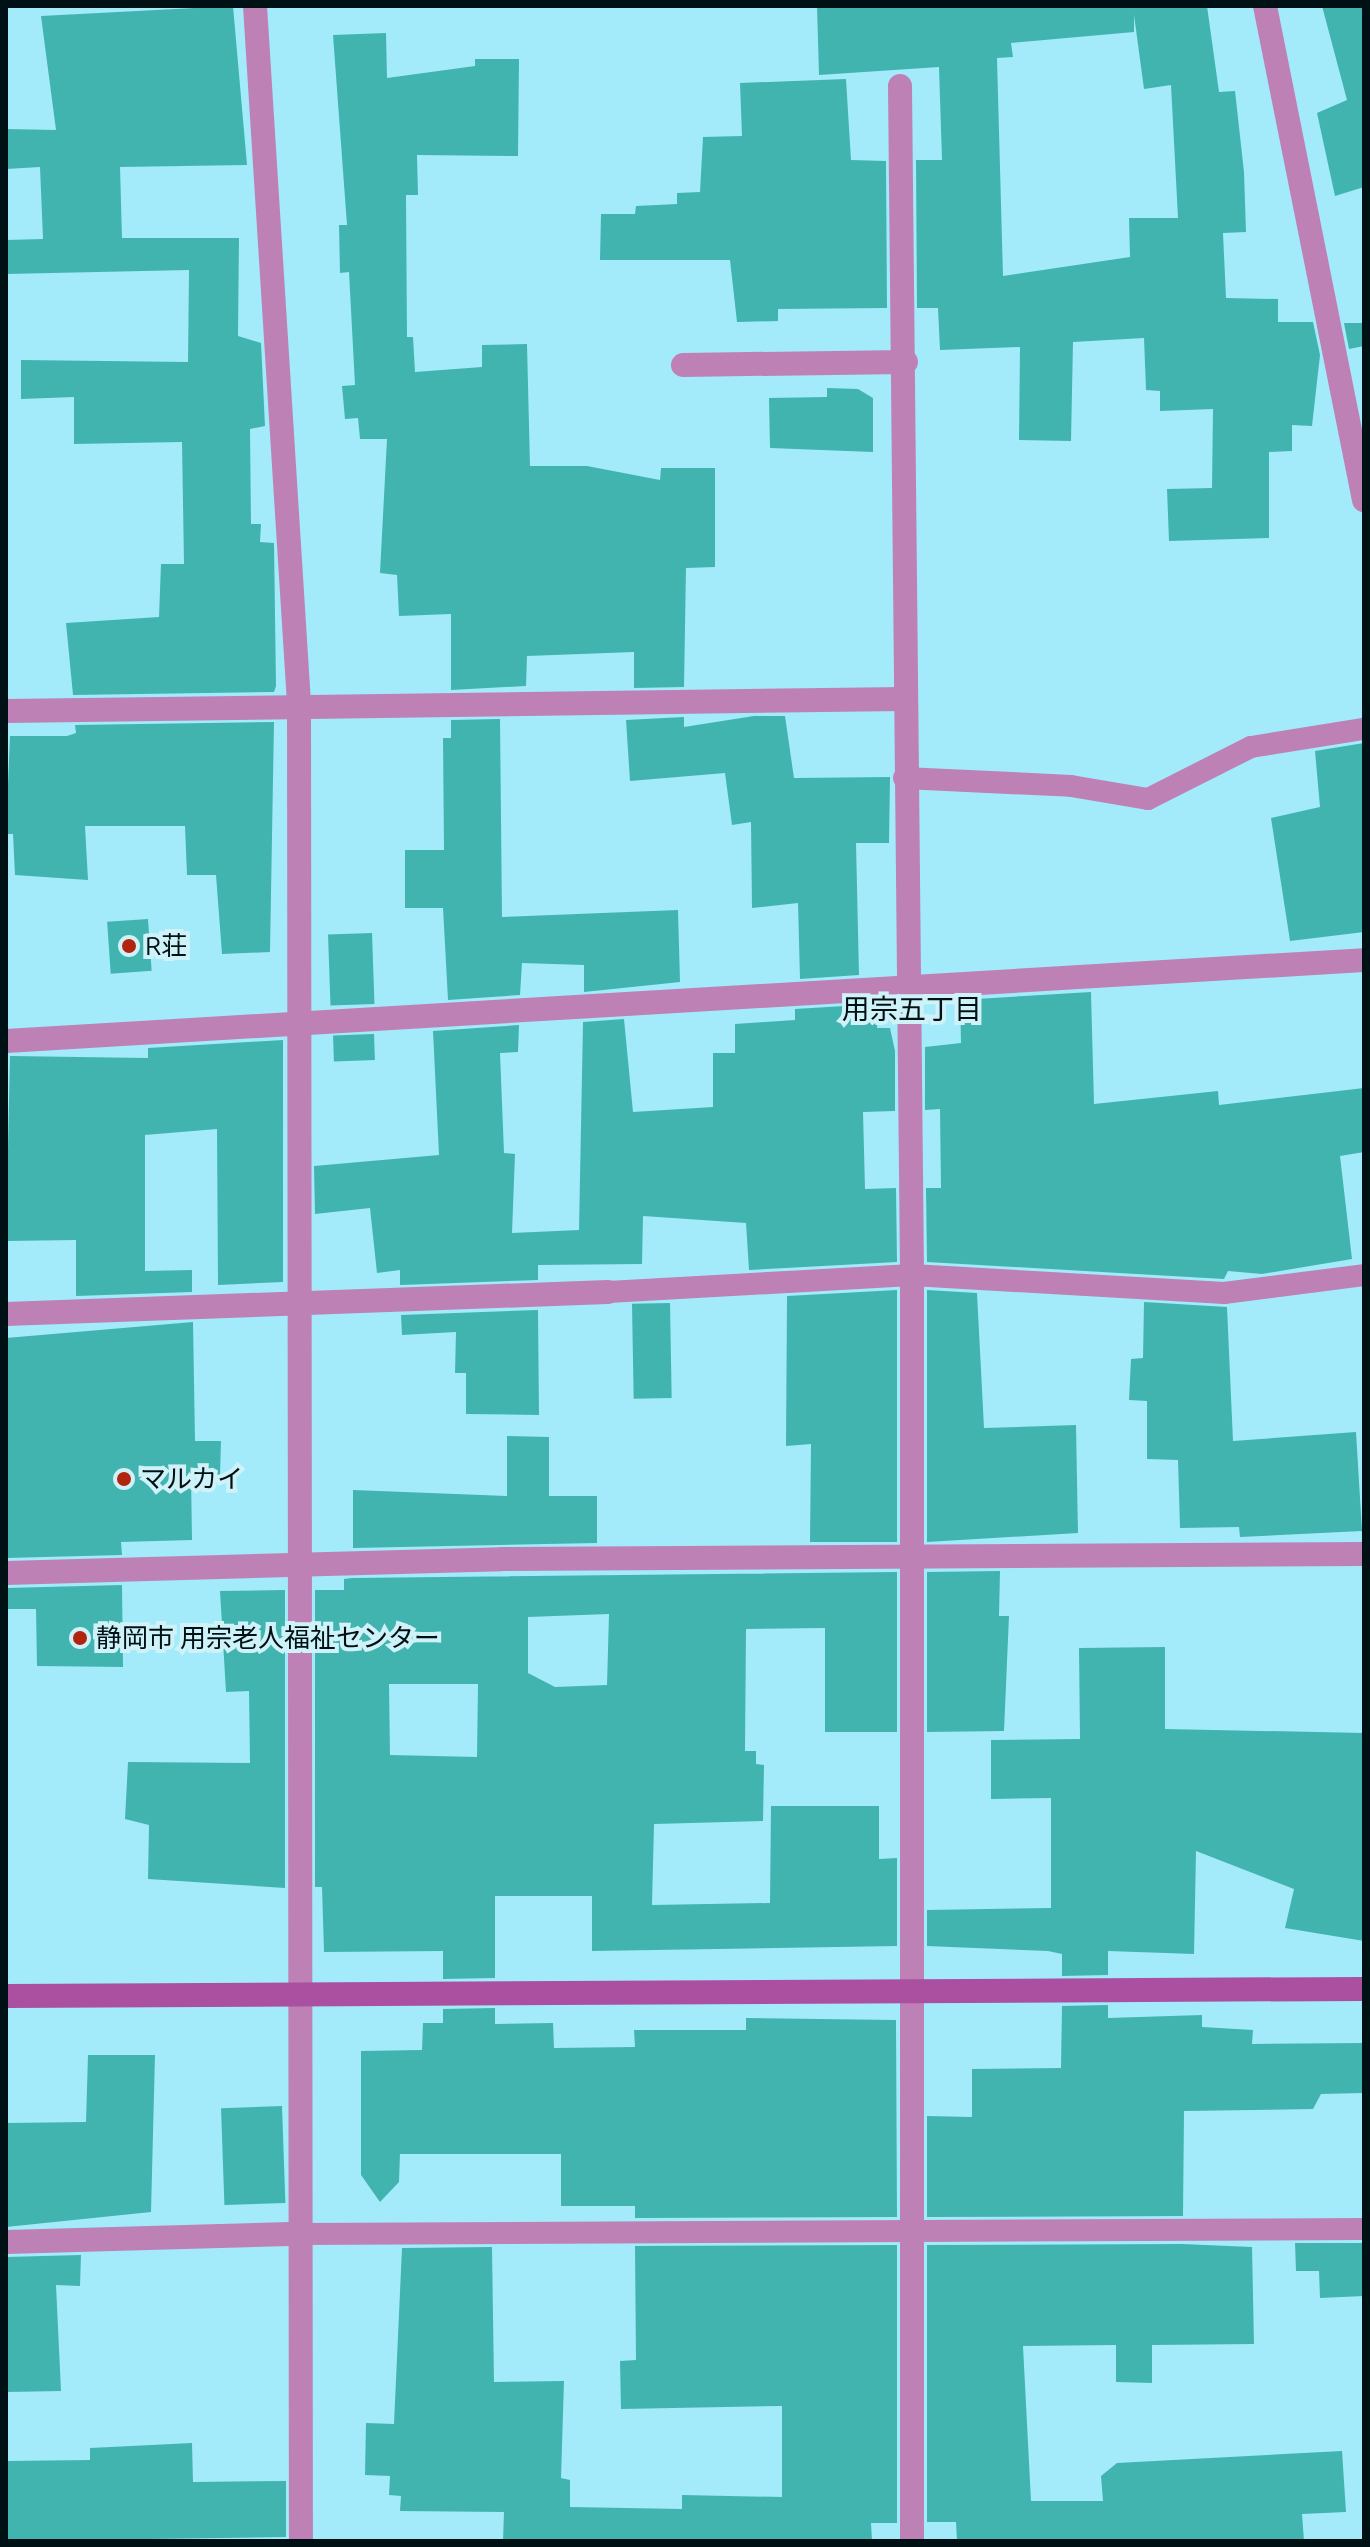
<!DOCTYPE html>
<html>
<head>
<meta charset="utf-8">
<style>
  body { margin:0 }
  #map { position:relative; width:1370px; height:2547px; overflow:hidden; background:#a3ebfa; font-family:Ubuntu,"Noto Sans JP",sans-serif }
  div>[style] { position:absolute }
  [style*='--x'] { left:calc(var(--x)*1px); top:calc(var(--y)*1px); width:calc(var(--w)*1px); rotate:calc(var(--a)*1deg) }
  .building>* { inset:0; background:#41b4b0; transform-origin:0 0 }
  .lane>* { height:22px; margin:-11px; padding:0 11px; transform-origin:11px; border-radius:11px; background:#be81b6 }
  .street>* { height:24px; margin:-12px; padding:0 12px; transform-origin:12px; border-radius:12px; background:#be81b6 }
  .secondary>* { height:24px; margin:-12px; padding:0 12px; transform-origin:12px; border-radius:12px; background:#ab50a1 }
  .dots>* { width:22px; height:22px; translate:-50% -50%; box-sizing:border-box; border:4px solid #cff2f9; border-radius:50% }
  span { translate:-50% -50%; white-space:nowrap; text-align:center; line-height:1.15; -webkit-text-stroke:8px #cff2f9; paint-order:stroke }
  .poi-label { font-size:26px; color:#001115 }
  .left { translate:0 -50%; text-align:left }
  .neighbourhood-label { font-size:28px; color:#001115 }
  .frame { position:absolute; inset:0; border:8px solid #001115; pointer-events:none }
</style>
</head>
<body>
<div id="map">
  <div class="building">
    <div style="clip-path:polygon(233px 6px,247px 165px,120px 167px,122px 238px,239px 238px,238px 336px,261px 343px,265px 426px,250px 429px,251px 524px,261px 524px,260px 542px,274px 543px,276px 686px,274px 692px,73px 695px,66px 623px,159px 617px,161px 564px,184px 564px,182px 442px,74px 444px,74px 397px,21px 399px,21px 360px,188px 362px,189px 270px,6px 274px,6px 240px,43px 239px,40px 167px,6px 169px,6px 129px,56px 130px,41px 16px)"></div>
    <div style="clip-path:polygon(evenodd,817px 6px,1207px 6px,1219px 92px,1235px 91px,1244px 172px,1246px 232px,1223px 233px,1226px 298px,1278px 299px,1278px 322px,1313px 322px,1320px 355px,1312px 426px,1292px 425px,1292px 451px,1269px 452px,1269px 538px,1169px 541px,1167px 489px,1212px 488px,1213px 409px,1160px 411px,1160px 391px,1146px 390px,1144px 338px,1073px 342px,1071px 441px,1019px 440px,1020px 347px,940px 350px,938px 308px,917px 308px,916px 160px,942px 160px,939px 67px,819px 75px,817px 6px,1134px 15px,1144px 89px,1171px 85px,1178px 218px,1129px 218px,1130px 257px,1003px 276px,997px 58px,1013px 57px,1011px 43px,1134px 32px,1134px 15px)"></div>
    <div style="clip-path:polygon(1322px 6px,1364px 6px,1364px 187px,1335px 196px,1317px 113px,1347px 100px)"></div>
    <div style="clip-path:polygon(386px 33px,387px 78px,475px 66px,475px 59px,519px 59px,518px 156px,417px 155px,418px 195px,406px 195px,407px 337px,413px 337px,415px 372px,482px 367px,482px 345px,527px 344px,530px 466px,587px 466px,660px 480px,661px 468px,715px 468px,715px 567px,686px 568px,684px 687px,634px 688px,634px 652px,527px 656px,526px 686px,451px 690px,451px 614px,399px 616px,397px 575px,380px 573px,387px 439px,360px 439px,358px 418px,345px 419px,342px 386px,355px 385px,349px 272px,340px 273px,339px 225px,347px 225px,333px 35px)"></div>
    <div style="clip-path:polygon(846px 79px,851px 160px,886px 161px,887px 308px,778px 309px,778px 321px,737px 322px,730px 260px,600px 260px,601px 214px,635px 214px,636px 206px,677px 204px,677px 193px,700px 192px,703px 137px,742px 136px,740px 83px)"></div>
    <div style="clip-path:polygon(1344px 323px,1364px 323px,1364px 346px,1349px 349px)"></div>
    <div style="clip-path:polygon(827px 388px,858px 389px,873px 398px,873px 452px,770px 448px,769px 398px,827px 397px)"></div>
    <div style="clip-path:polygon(754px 716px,785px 716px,794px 778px,890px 777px,889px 843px,856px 843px,859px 975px,800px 979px,798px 903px,752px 908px,751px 822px,732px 825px,725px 773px,630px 781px,626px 720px,684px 717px,684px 727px)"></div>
    <div style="clip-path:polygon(500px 719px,502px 917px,678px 910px,680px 982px,584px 992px,584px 965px,522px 963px,520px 995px,448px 1000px,443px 908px,405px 908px,405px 850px,444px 850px,443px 738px,451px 738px,451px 720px)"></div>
    <div style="clip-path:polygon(274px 722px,270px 952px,222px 954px,216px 875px,187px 875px,185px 826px,85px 826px,88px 880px,15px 875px,13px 834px,6px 834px,10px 736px,67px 736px,76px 733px,75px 725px)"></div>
    <div style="clip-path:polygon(1364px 743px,1364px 932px,1290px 941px,1271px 818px,1320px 807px,1315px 751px)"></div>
    <div style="left:148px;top:919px;width:52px;height:41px;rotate:86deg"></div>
    <div style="left:372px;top:933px;width:71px;height:44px;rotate:88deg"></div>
    <div style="clip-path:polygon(1091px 992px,1094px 1104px,1218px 1091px,1219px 1105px,1364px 1088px,1364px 1152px,1340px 1156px,1352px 1259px,1262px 1274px,1228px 1271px,1224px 1279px,927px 1262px,926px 1188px,941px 1188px,940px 1109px,925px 1110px,925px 1047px,961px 1043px,960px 1000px)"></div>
    <div style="clip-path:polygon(878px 1004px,877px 1028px,890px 1028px,895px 1051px,895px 1111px,863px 1112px,865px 1189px,896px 1188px,897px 1262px,749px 1270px,746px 1223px,643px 1216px,642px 1264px,538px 1265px,538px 1280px,400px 1285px,400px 1270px,377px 1273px,370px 1208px,315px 1214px,314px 1166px,439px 1155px,433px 1031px,519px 1025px,518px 1052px,500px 1053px,504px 1153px,515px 1154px,512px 1233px,579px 1230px,583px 1022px,624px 1019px,633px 1112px,713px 1107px,713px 1053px,735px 1053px,735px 1024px,795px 1020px,795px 1009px)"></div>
    <div style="left:374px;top:1034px;width:26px;height:41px;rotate:88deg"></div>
    <div style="clip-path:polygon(283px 1040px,283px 1282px,218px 1285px,217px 1129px,145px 1135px,145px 1271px,192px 1270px,192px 1292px,76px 1296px,76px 1240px,6px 1241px,10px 1056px,148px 1058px,148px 1048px)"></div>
    <div style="clip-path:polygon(897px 1290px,897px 1542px,810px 1542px,811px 1444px,786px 1446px,787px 1296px)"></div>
    <div style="clip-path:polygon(927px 1290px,977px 1293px,984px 1428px,1076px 1425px,1078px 1533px,927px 1542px)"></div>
    <div style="clip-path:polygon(1144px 1302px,1227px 1307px,1233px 1441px,1356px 1432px,1362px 1531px,1240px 1537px,1239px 1527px,1180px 1528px,1178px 1460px,1147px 1459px,1147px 1401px,1129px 1400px,1131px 1359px,1143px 1358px)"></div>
    <div style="left:670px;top:1303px;width:95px;height:38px;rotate:89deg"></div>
    <div style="clip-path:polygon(538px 1310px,539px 1415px,466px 1414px,466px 1373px,455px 1373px,456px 1332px,402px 1335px,401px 1315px)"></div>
    <div style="clip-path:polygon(193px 1322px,195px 1441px,221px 1441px,220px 1475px,191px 1475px,192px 1540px,121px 1542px,122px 1555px,6px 1558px,6px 1338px)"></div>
    <div style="clip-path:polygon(507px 1436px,549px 1437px,549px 1496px,597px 1496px,597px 1543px,353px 1548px,353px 1490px,507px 1496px)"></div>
    <div style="clip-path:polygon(1000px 1571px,999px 1616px,1009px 1616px,1004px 1731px,927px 1732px,927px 1572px)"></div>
    <div style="clip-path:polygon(evenodd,897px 1572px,897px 1732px,825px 1732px,825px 1628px,746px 1629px,745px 1751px,756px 1751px,756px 1764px,764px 1765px,763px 1821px,654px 1824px,652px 1905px,770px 1903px,771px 1806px,879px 1806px,879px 1859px,897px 1858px,897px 1946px,592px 1951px,592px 1896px,495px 1896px,495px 1978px,443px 1979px,443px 1951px,324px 1952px,322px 1887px,315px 1887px,315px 1590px,344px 1590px,344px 1579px,352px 1578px,897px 1572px,609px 1614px,607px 1685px,555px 1687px,528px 1673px,528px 1617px,609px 1614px,897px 1572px,389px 1684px,478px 1684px,477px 1757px,390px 1755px,389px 1684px)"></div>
    <div style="clip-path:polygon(122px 1585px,123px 1667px,37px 1666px,36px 1609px,6px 1609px,6px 1588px)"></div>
    <div style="clip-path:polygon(285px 1590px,285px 1888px,148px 1879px,149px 1825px,125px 1819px,128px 1762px,250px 1763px,249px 1691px,226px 1692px,220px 1591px)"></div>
    <div style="clip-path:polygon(1165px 1647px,1165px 1729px,1364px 1733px,1364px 1941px,1285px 1928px,1294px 1889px,1196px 1851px,1194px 1954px,1108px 1951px,1108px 1975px,1062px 1976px,1062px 1954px,1048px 1951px,927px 1946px,927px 1910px,1051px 1908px,1051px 1798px,991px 1799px,991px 1740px,1080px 1739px,1079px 1648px)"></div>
    <div style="clip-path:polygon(1108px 2005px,1108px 2018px,1202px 2015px,1202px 2027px,1253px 2030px,1252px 2044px,1364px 2043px,1364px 2093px,1321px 2094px,1313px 2109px,1184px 2111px,1183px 2216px,927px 2217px,927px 2116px,972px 2117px,972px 2069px,1061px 2068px,1062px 2006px)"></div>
    <div style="clip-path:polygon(495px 2008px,495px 2024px,553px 2023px,554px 2048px,635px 2047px,634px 2030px,746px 2030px,746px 2018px,896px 2020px,897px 2217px,635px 2218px,635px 2206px,561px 2206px,561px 2154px,400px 2154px,399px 2182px,380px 2202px,361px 2175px,361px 2051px,422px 2050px,423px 2023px,443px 2023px,443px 2009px)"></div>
    <div style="clip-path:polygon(88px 2055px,155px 2055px,151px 2212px,6px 2227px,6px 2123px,86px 2122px)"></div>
    <div style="left:282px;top:2106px;width:97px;height:61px;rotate:88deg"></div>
    <div style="clip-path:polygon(1295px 2243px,1364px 2243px,1364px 2296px,1320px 2298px,1319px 2271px,1296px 2271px)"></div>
    <div style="clip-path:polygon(1182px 2244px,1252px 2247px,1254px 2344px,1152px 2345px,1152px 2383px,1116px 2382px,1116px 2345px,1023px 2346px,1031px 2501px,1103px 2501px,1101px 2476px,1117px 2463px,1342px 2451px,1346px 2512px,1302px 2514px,1304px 2541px,957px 2541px,956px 2522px,927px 2522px,927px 2245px)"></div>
    <div style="clip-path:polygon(897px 2245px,897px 2523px,871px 2523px,872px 2541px,503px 2541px,504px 2512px,400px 2511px,401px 2496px,389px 2495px,390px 2476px,365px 2475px,366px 2423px,394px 2424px,402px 2248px,492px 2247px,494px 2382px,564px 2381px,561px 2478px,570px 2480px,570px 2507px,682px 2509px,682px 2495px,782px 2497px,782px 2406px,621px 2409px,620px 2361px,636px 2360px,635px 2246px)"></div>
    <div style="clip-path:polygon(81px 2255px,80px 2286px,56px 2285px,61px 2391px,6px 2392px,6px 2257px)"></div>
    <div style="clip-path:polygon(192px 2443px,193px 2482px,286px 2481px,286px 2537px,6px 2541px,6px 2461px,90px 2460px,90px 2448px)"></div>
  </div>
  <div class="lane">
    <div style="--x:904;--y:778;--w:167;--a:2.7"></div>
    <div style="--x:1071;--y:786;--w:78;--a:9.6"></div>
    <div style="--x:1148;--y:799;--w:115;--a:-26.8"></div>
    <div style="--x:1251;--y:747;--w:114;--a:-9.1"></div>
    <div style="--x:608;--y:1292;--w:304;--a:-3.2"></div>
    <div style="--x:912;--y:1275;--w:313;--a:3.3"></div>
    <div style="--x:1224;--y:1293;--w:141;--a:-7.3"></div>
    <div style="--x:299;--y:2234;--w:1065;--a:-0.27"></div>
  </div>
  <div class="street">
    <div style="--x:255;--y:6;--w:699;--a:86.39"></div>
    <div style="--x:299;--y:704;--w:1837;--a:89.94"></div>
    <div style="--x:1265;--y:6;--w:504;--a:78.67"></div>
    <div style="--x:900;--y:86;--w:1189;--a:89.42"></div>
    <div style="--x:912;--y:1275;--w:1266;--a:90"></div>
    <div style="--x:683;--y:365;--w:223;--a:-0.8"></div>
    <div style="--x:6;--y:711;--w:898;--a:-0.77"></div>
    <div style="--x:6;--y:1041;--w:1360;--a:-3.41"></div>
    <div style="--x:6;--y:1314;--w:602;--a:-2.09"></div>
    <div style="--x:6;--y:1573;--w:496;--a:-1.6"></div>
    <div style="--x:502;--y:1559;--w:862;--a:-0.33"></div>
    <div style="--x:6;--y:2242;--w:293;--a:-1.6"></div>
  </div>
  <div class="secondary">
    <div style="--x:6;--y:1996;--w:1358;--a:-0.3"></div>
  </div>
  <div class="dots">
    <div style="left:129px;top:946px;background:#b1240e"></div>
    <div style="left:124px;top:1479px;background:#b1240e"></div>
    <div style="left:80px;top:1638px;background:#b1240e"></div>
  </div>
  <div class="poi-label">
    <span class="left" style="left:145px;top:946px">R荘</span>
    <span class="left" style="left:140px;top:1479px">マルカイ</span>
    <span class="left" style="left:96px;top:1638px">静岡市 用宗老人福祉センター</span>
  </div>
  <div class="neighbourhood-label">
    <span style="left:912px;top:1009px">用宗五丁目</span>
  </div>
  <div class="frame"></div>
</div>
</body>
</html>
